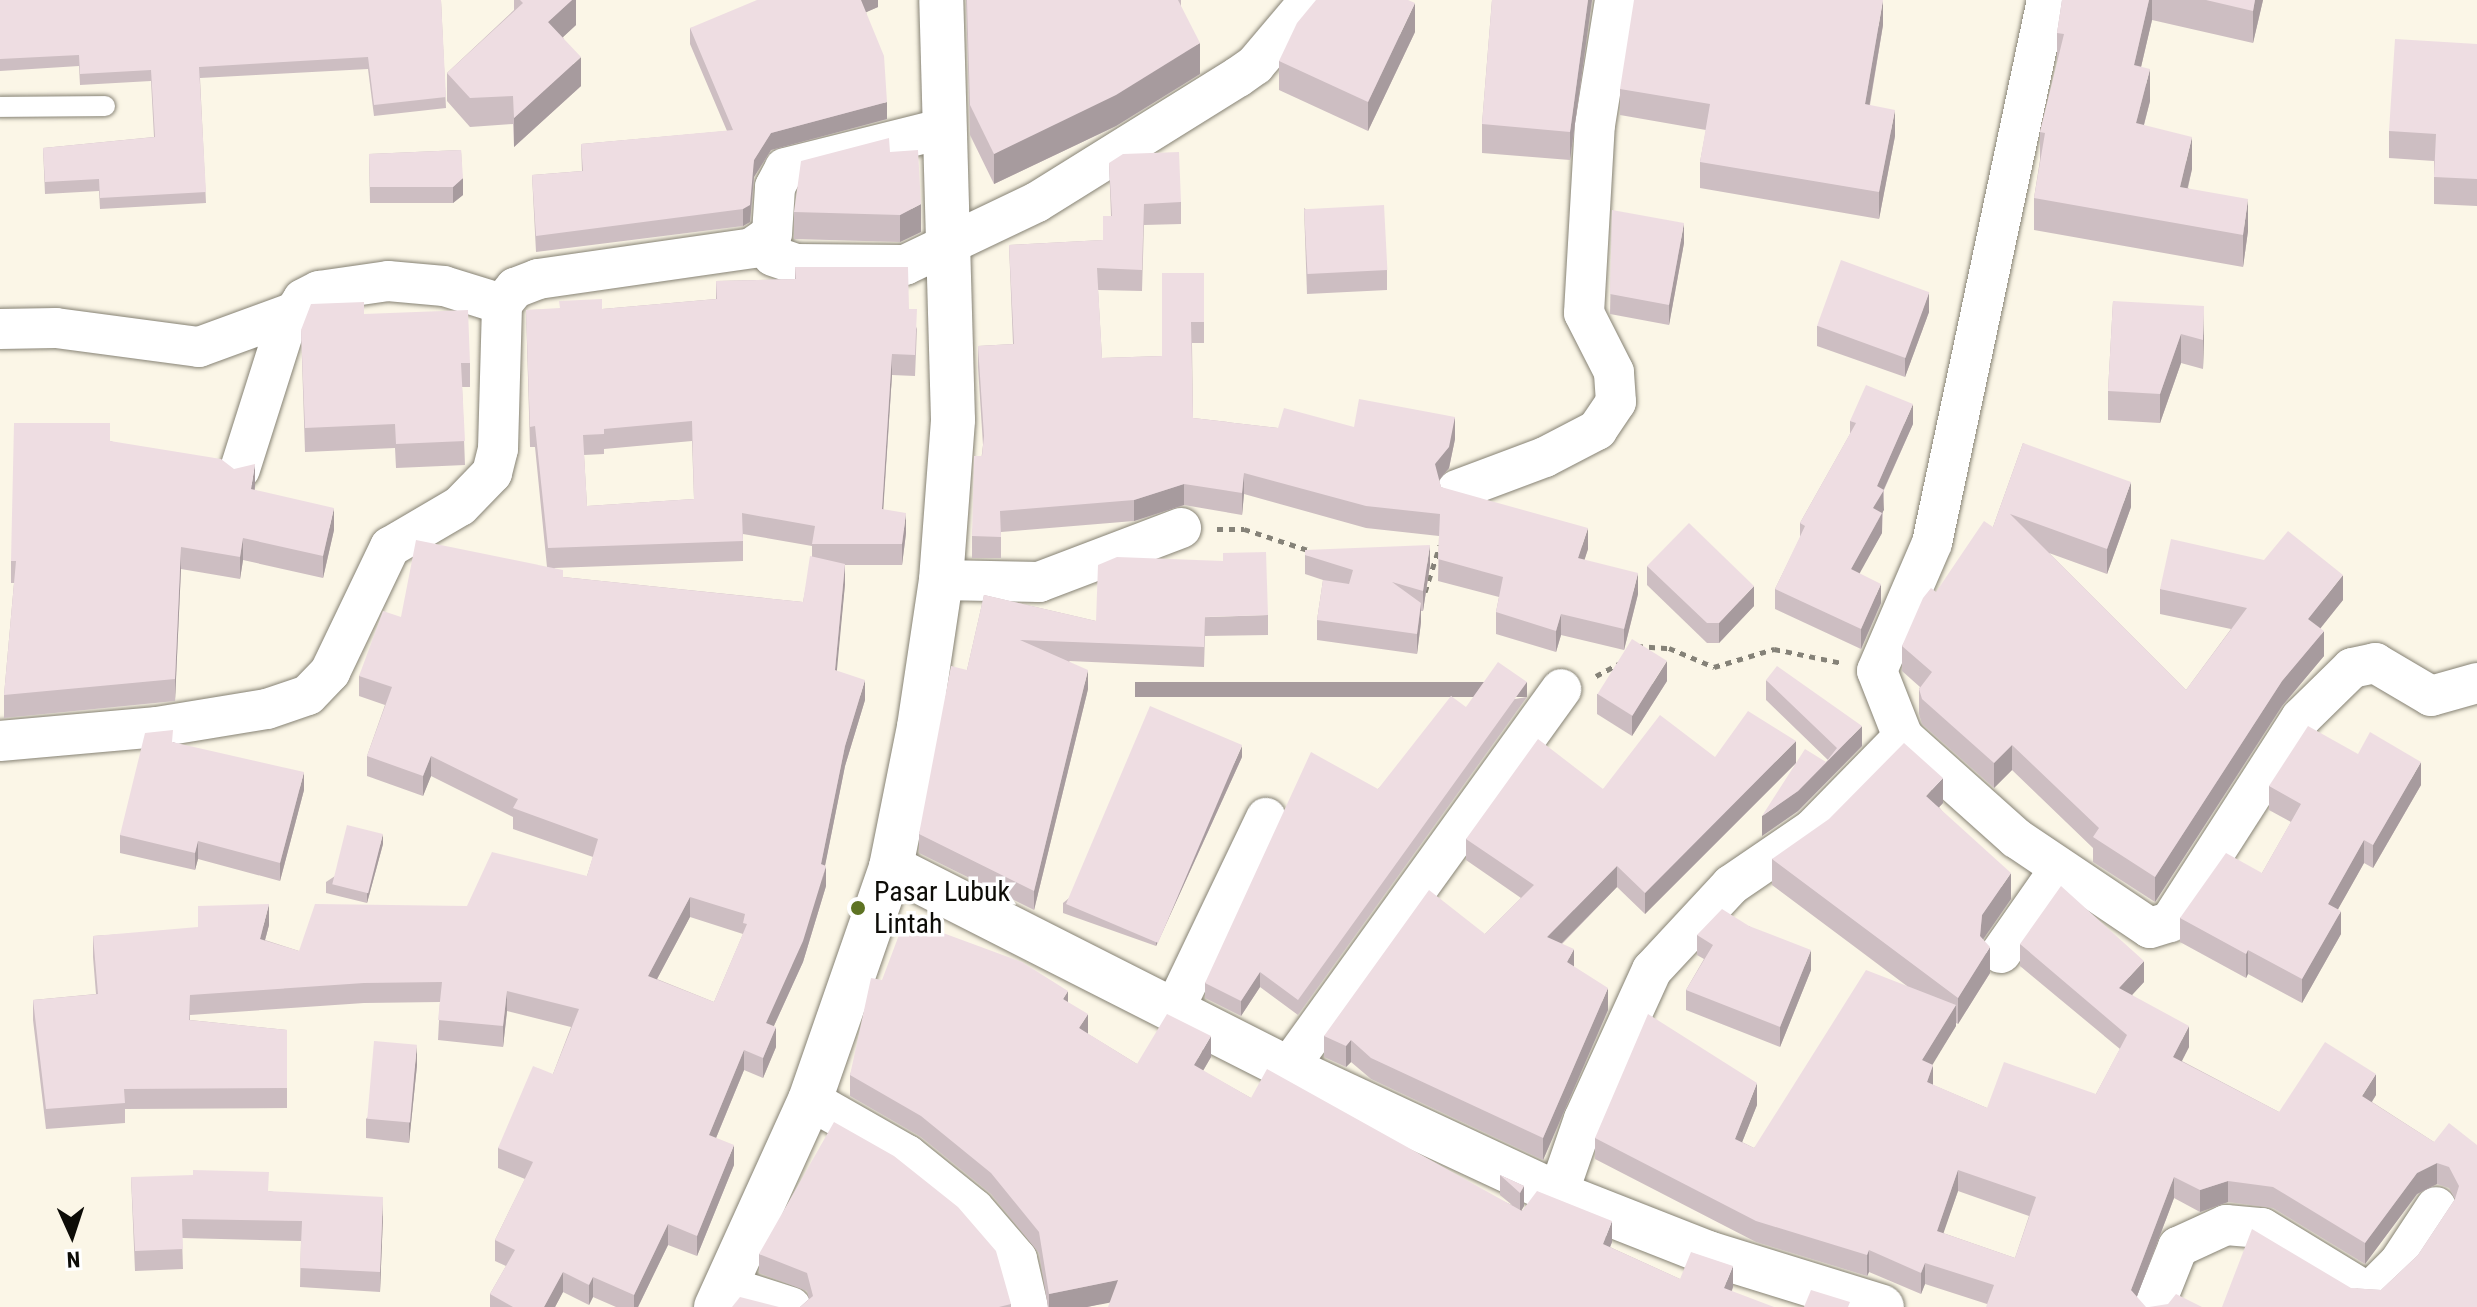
<!DOCTYPE html>
<html>
<head>
<meta charset="utf-8">
<style>
  body { margin:0 }
  #map { position:relative; width:2477px; height:1307px; overflow:hidden; background:#fbf6e7; font-family:"Roboto Condensed",sans-serif }
  div>[style] { position:absolute }
  [style*='--x'] { left:calc(var(--x)*1px); top:calc(var(--y)*1px); width:calc(var(--w)*1px); rotate:calc(var(--a)*1deg) }
  .path>* { height:5px; margin-top:-2.5px; transform-origin:0; background:repeating-linear-gradient(90deg,#858278 0 6px,transparent 0 12px) }
  .roads { filter:drop-shadow(0 0 2px #868274) drop-shadow(0 0 2px #868274) }
  .service>* { height:20px; margin:-10px; padding:0 10px; transform-origin:10px; border-radius:10px; background:#fff }
  .minor>* { height:40px; margin:-20px; padding:0 20px; transform-origin:20px; border-radius:20px; background:#fff }
  .tertiary>* { height:44px; margin:-22px; padding:0 22px; transform-origin:22px; border-radius:22px; background:#fff }
  .wall>* { inset:0; background:#cdbec2 }
  .shaded-wall>* { inset:0; background:#a79b9e; transform-origin:0 0 }
  .building>* { inset:0; background:#eedde2; transform-origin:0 0 }
  .dots>* { width:22px; height:22px; translate:-50% -50%; box-sizing:border-box; border:4px solid #fff; border-radius:50% }
  span { translate:-50% -50%; white-space:nowrap; text-align:center; line-height:1.15; -webkit-text-stroke:7px #fff; paint-order:stroke }
  .poi-label { font-size:28px; color:#0d0c07 }
  .left { translate:0 -50%; text-align:left }
  .north { position:absolute; left:32px; top:1195px; width:80px; height:80px; -webkit-text-stroke:6px #fff; paint-order:stroke; rotate:177deg; font-size:22px; font-weight:700; line-height:32px; text-align:center; color:#0d0c07 }
  .north::after { content:''; display:block; margin:auto; width:28px; height:36px; background:#0d0c07; clip-path:polygon(50% 0,100% 100%,50% 72%,0 100%) }
</style>
</head>
<body>
<div id="map">
  <div class="path">
    <div style="--x:1217;--y:529;--w:27;--a:0"></div>
    <div style="--x:1244;--y:529;--w:71;--a:18.2"></div>
    <div style="--x:1425;--y:592;--w:49;--a:-72.3"></div>
    <div style="--x:1637;--y:646;--w:32;--a:4"></div>
    <div style="--x:1669;--y:648;--w:49;--a:22.9"></div>
    <div style="--x:1714;--y:667;--w:63;--a:-16.7"></div>
    <div style="--x:1774;--y:649;--w:69;--a:11.6"></div>
    <div style="--x:1596;--y:676;--w:26;--a:-28"></div>
  </div>
  <div class="roads">
    <div class="service">
      <div style="--x:0;--y:107;--w:105;--a:-0.5"></div>
    </div>
    <div class="minor">
      <div style="--x:2047;--y:0;--w:555;--a:101.96"></div>
      <div style="--x:1932;--y:543;--w:139;--a:113.3"></div>
      <div style="--x:1877;--y:671;--w:71;--a:68.5"></div>
      <div style="--x:1903;--y:737;--w:152;--a:41.8"></div>
      <div style="--x:2016;--y:838;--w:161;--a:33.9"></div>
      <div style="--x:2150;--y:928;--w:21;--a:-17"></div>
      <div style="--x:2170;--y:922;--w:242;--a:-57.3"></div>
      <div style="--x:2301;--y:718;--w:71;--a:-44.4"></div>
      <div style="--x:2352;--y:668;--w:24;--a:-12"></div>
      <div style="--x:2375;--y:663;--w:65;--a:30.5"></div>
      <div style="--x:2431;--y:696;--w:48;--a:-15.8"></div>
      <div style="--x:763;--y:243;--w:16;--a:52"></div>
      <div style="--x:773;--y:256;--w:24;--a:19"></div>
      <div style="--x:796;--y:264;--w:109;--a:0.5"></div>
      <div style="--x:905;--y:265;--w:146;--a:-25.5"></div>
      <div style="--x:1037;--y:202;--w:237;--a:-31.9"></div>
      <div style="--x:1238;--y:77;--w:21;--a:-35"></div>
      <div style="--x:1255;--y:65;--w:85;--a:-49.8"></div>
      <div style="--x:0;--y:329;--w:56;--a:-1"></div>
      <div style="--x:56;--y:328;--w:144;--a:7.6"></div>
      <div style="--x:199;--y:347;--w:99;--a:-20.1"></div>
      <div style="--x:240;--y:469;--w:149;--a:-72.4"></div>
      <div style="--x:285;--y:327;--w:33;--a:-57"></div>
      <div style="--x:303;--y:299;--w:18;--a:-27"></div>
      <div style="--x:319;--y:291;--w:70;--a:-8.2"></div>
      <div style="--x:388;--y:281;--w:56;--a:5.1"></div>
      <div style="--x:444;--y:286;--w:61;--a:17.2"></div>
      <div style="--x:1457;--y:490;--w:94;--a:-20.6"></div>
      <div style="--x:1545;--y:457;--w:59;--a:-27.4"></div>
      <div style="--x:1597;--y:430;--w:34;--a:-56"></div>
      <div style="--x:1616;--y:402;--w:30;--a:-94"></div>
      <div style="--x:1614;--y:372;--w:66;--a:-117"></div>
      <div style="--x:1584;--y:313;--w:188;--a:-86.7"></div>
      <div style="--x:1595;--y:125;--w:127;--a:-80.9"></div>
      <div style="--x:941;--y:580;--w:98;--a:1.2"></div>
      <div style="--x:1039;--y:582;--w:152;--a:-20.8"></div>
      <div style="--x:0;--y:741;--w:158;--a:-5.1"></div>
      <div style="--x:157;--y:727;--w:111;--a:-9.3"></div>
      <div style="--x:267;--y:709;--w:43;--a:-18.9"></div>
      <div style="--x:308;--y:695;--w:32;--a:-46"></div>
      <div style="--x:330;--y:672;--w:139;--a:-64.4"></div>
      <div style="--x:390;--y:547;--w:81;--a:-30.4"></div>
      <div style="--x:460;--y:506;--w:46;--a:-45.9"></div>
      <div style="--x:492;--y:473;--w:25;--a:-76"></div>
      <div style="--x:498;--y:449;--w:145;--a:-88.4"></div>
      <div style="--x:502;--y:304;--w:21;--a:-51"></div>
      <div style="--x:515;--y:288;--w:25;--a:-21"></div>
      <div style="--x:538;--y:279;--w:216;--a:-8.2"></div>
      <div style="--x:752;--y:248;--w:24;--a:-35"></div>
      <div style="--x:772;--y:234;--w:47;--a:-86.3"></div>
      <div style="--x:775;--y:187;--w:21;--a:-62"></div>
      <div style="--x:785;--y:168;--w:165;--a:-14"></div>
      <div style="--x:2001;--y:953;--w:101;--a:-55.1"></div>
      <div style="--x:1174;--y:1010;--w:213;--a:-64.4"></div>
      <div style="--x:1288;--y:1068;--w:467;--a:-54.2"></div>
      <div style="--x:810;--y:1100;--w:112;--a:29.6"></div>
      <div style="--x:907;--y:1155;--w:86;--a:38.9"></div>
      <div style="--x:974;--y:1209;--w:66;--a:49.3"></div>
      <div style="--x:1017;--y:1259;--w:49;--a:77.1"></div>
      <div style="--x:1558;--y:1194;--w:79;--a:-70.9"></div>
      <div style="--x:1584;--y:1119;--w:164;--a:-65.5"></div>
      <div style="--x:1652;--y:970;--w:116;--a:-47.1"></div>
      <div style="--x:1731;--y:885;--w:99;--a:-34.3"></div>
      <div style="--x:1813;--y:829;--w:129;--a:-45.6"></div>
      <div style="--x:725;--y:1286;--w:69;--a:17.7"></div>
      <div style="--x:2154;--y:1307;--w:65;--a:-68.2"></div>
      <div style="--x:2178;--y:1247;--w:53;--a:-24.6"></div>
      <div style="--x:2226;--y:1225;--w:36;--a:5"></div>
      <div style="--x:2262;--y:1228;--w:119;--a:31.5"></div>
      <div style="--x:2363;--y:1290;--w:9;--a:0"></div>
      <div style="--x:2372;--y:1290;--w:38;--a:-45"></div>
      <div style="--x:2399;--y:1263;--w:67;--a:-56.5"></div>
    </div>
    <div class="tertiary">
      <div style="--x:891;--y:867;--w:445;--a:26.9"></div>
      <div style="--x:1288;--y:1068;--w:298;--a:25"></div>
      <div style="--x:1558;--y:1194;--w:161;--a:21.5"></div>
      <div style="--x:1708;--y:1253;--w:182;--a:17.2"></div>
      <div style="--x:716;--y:1307;--w:227;--a:-65.6"></div>
      <div style="--x:810;--y:1100;--w:247;--a:-70.8"></div>
      <div style="--x:891;--y:867;--w:143;--a:-78.7"></div>
      <div style="--x:919;--y:727;--w:149;--a:-81.5"></div>
      <div style="--x:941;--y:580;--w:160;--a:-85.7"></div>
      <div style="--x:953;--y:420;--w:420;--a:-91.6"></div>
    </div>
  </div>
  <div class="wall">
    <div style="clip-path:polygon(0 0,441px 0,446px 108px,374px 116px,368px 69px,200px 78px,206px 203px,100px 209px,99px 191px,45px 194px,43px 148px,154px 137px,151px 81px,80px 85px,79px 66px,0 71px)"></div>
    <div style="clip-path:polygon(514px 0,576px 0,576px 25px,563px 37px,581px 86px,514px 147px,513px 124px,470px 127px,447px 101px,447px 73px,514px 10px)"></div>
    <div style="clip-path:polygon(878px 0,878px 7px,866px 12px,887px 119px,771px 150px,754px 177px,750px 222px,743px 226px,536px 252px,532px 175px,582px 171px,581px 144px,727px 131px,690px 44px,690px 28px)"></div>
    <div style="clip-path:polygon(966px 0,1181px 0,1181px 7px,1200px 74px,1116px 126px,994px 184px,970px 135px)"></div>
    <div style="clip-path:polygon(1492px 0,1592px 0,1570px 160px,1482px 153px,1482px 124px)"></div>
    <div style="clip-path:polygon(2062px 0,2263px 0,2253px 43px,2152px 20px,2141px 67px,2150px 101px,2144px 125px,2192px 169px,2188px 188px,2248px 231px,2243px 267px,2034px 230px,2034px 198px,2040px 160px,2040px 132px,2057px 65px,2057px 33px)"></div>
    <div style="clip-path:polygon(1883px 25px,1870px 105px,1895px 136px,1879px 219px,1700px 188px,1700px 162px,1706px 130px,1620px 115px,1620px 89px)"></div>
    <div style="clip-path:polygon(1415px 32px,1368px 131px,1279px 90px,1279px 61px)"></div>
    <div style="clip-path:polygon(2477px 44px,2477px 206px,2434px 204px,2434px 161px,2389px 158px,2389px 131px)"></div>
    <div style="clip-path:polygon(461px 150px,463px 195px,453px 203px,370px 203px,369px 154px)"></div>
    <div style="clip-path:polygon(890px 152px,921px 232px,900px 242px,794px 239px,794px 212px)"></div>
    <div style="clip-path:polygon(1109px 163px,1181px 202px,1181px 224px,1144px 225px,1142px 291px,1098px 290px,1102px 358px,1162px 356px,1204px 273px,1204px 343px,1192px 343px,1193px 418px,1278px 428px,1354px 427px,1455px 439px,1449px 468px,1439px 480px,1441px 487px,1588px 549px,1584px 560px,1638px 594px,1624px 650px,1561px 635px,1556px 652px,1496px 634px,1496px 612px,1499px 597px,1438px 581px,1439px 536px,1366px 528px,1244px 494px,1242px 515px,1184px 505px,1134px 521px,1001px 532px,1001px 558px,972px 558px,972px 536px,983px 445px,978px 367px,978px 346px,1013px 344px,1009px 245px,1103px 240px,1111px 216px)"></div>
    <div style="clip-path:polygon(1304px 208px,1387px 270px,1387px 290px,1307px 294px)"></div>
    <div style="clip-path:polygon(1612px 210px,1684px 243px,1669px 325px,1610px 314px)"></div>
    <div style="clip-path:polygon(evenodd,795px 267px,909px 309px,917px 329px,915px 376px,892px 375px,883px 509px,906px 533px,902px 565px,845px 565px,845px 584px,836px 671px,865px 700px,845px 766px,825px 865px,826px 886px,803px 962px,774px 1026px,776px 1047px,763px 1078px,744px 1070px,716px 1138px,734px 1165px,697px 1256px,668px 1245px,638px 1307px,616px 1307px,593px 1297px,589px 1305px,563px 1292px,555px 1307px,490px 1307px,490px 1294px,506px 1266px,495px 1261px,495px 1240px,525px 1179px,498px 1168px,498px 1148px,553px 1074px,571px 1027px,507px 1011px,503px 1047px,438px 1040px,440px 1002px,364px 1003px,190px 1015px,190px 1020px,287px 1030px,287px 1108px,125px 1109px,125px 1123px,46px 1129px,33px 1020px,33px 1000px,96px 994px,93px 957px,93px 936px,269px 925px,265px 940px,299px 951px,467px 906px,587px 876px,593px 857px,513px 829px,513px 817px,431px 776px,423px 796px,367px 776px,367px 756px,385px 705px,359px 696px,359px 676px,401px 617px,547px 567px,535px 447px,530px 447px,526px 310px,602px 309px,716px 299px,716px 281px,795px 279px,795px 267px,692px 441px,694px 499px,587px 506px,584px 455px,604px 454px,604px 449px,692px 441px,795px 267px,743px 534px,812px 546px,812px 556px,803px 602px,563px 577px,554px 568px,743px 561px,743px 534px,795px 267px,690px 917px,743px 934px,714px 1002px,657px 979px,690px 917px)"></div>
    <div style="clip-path:polygon(2113px 301px,2204px 335px,2203px 369px,2181px 363px,2160px 423px,2108px 420px,2108px 391px)"></div>
    <div style="clip-path:polygon(1929px 312px,1905px 377px,1817px 346px,1817px 326px)"></div>
    <div style="clip-path:polygon(364px 314px,470px 363px,470px 387px,462px 387px,465px 465px,396px 468px,395px 448px,305px 452px,301px 330px)"></div>
    <div style="clip-path:polygon(1850px 421px,1913px 424px,1884px 490px,1882px 533px,1859px 573px,1881px 603px,1861px 649px,1775px 609px,1775px 589px,1800px 538px,1800px 523px,1850px 434px)"></div>
    <div style="clip-path:polygon(110px 441px,255px 486px,255px 490px,334px 530px,323px 578px,243px 560px,240px 579px,181px 569px,175px 701px,4px 718px,4px 695px,14px 583px,11px 583px,11px 561px)"></div>
    <div style="clip-path:polygon(2023px 443px,2131px 507px,2107px 574px,2049px 553px,2186px 690px,2231px 629px,2160px 614px,2160px 589px,2343px 600px,2320px 628px,2324px 656px,2282px 706px,2155px 902px,2093px 862px,2093px 848px,2012px 770px,1994px 788px,1922px 724px,1919px 714px,1919px 689px,1920px 687px,1902px 671px,1902px 646px,1936px 592px,1993px 527px)"></div>
    <div style="clip-path:polygon(1305px 555px,1430px 565px,1423px 611px,1421px 611px,1421px 622px,1417px 654px,1317px 640px,1317px 620px,1323px 580px,1305px 574px)"></div>
    <div style="clip-path:polygon(1647px 566px,1754px 606px,1719px 643px,1707px 643px,1647px 585px)"></div>
    <div style="clip-path:polygon(984px 595px,1096px 621px,1268px 615px,1268px 635px,1205px 636px,1204px 667px,1069px 661px,1088px 689px,1034px 910px,919px 853px,919px 834px,967px 670px)"></div>
    <div style="clip-path:polygon(1766px 680px,1862px 746px,1798px 811px,1762px 836px,1796px 763px,1645px 914px,1617px 887px,1562px 944px,1574px 967px,1608px 1010px,1543px 1160px,1371px 1079px,1351px 1062px,1346px 1067px,1324px 1057px,1324px 1036px,1485px 934px,1521px 898px,1466px 860px,1466px 839px,1603px 789px,1715px 757px,1796px 763px,1826px 762px,1828px 760px,1766px 700px)"></div>
    <div style="clip-path:polygon(1667px 681px,1632px 736px,1597px 714px,1597px 694px)"></div>
    <div style="clip-path:polygon(1527px 697px,1298px 1015px,1260px 987px,1241px 1016px,1205px 998px,1205px 983px,1378px 789px,1466px 707px)"></div>
    <div style="clip-path:polygon(173px 742px,304px 790px,280px 881px,198px 859px,195px 870px,120px 853px,120px 835px)"></div>
    <div style="clip-path:polygon(2358px 754px,2421px 785px,2373px 868px,2364px 863px,2338px 909px,2341px 934px,2302px 1003px,2248px 974px,2246px 978px,2180px 942px,2180px 918px,2262px 873px,2291px 822px,2269px 810px,2269px 786px)"></div>
    <div style="clip-path:polygon(1242px 757px,1156px 946px,1063px 913px,1063px 903px)"></div>
    <div style="clip-path:polygon(evenodd,1943px 803px,1939px 807px,2011px 899px,1983px 939px,1990px 973px,1958px 1024px,1956px 1023px,1956px 1026px,1932px 1064px,1933px 1085px,1987px 1108px,2096px 1094px,2120px 1049px,2020px 966px,2020px 944px,2144px 982px,2132px 995px,2189px 1047px,2182px 1061px,2279px 1112px,2376px 1095px,2372px 1102px,2434px 1142px,2477px 1145px,2477px 1307px,2351px 1288px,2381px 1290px,2418px 1255px,2455px 1199px,2449px 1188px,2437px 1184px,2417px 1194px,2365px 1264px,2273px 1208px,2228px 1202px,2200px 1212px,2174px 1198px,2137px 1296px,1987px 1304px,1925px 1284px,1921px 1294px,1869px 1272px,1867px 1276px,1756px 1242px,1595px 1159px,1595px 1138px,1757px 1105px,1742px 1142px,1754px 1148px,1907px 986px,1772px 885px,1772px 859px,1943px 803px,1958px 1191px,2029px 1216px,2015px 1258px,1943px 1233px,1958px 1191px)"></div>
    <div style="clip-path:polygon(383px 844px,367px 903px,326px 893px,326px 882px)"></div>
    <div style="clip-path:polygon(1749px 926px,1811px 970px,1780px 1047px,1686px 1010px,1686px 990px,1704px 959px,1697px 955px,1697px 935px)"></div>
    <div style="clip-path:polygon(882px 980px,1068px 1003px,1088px 1034px,1137px 1064px,1211px 1057px,1203px 1071px,1251px 1098px,1512px 1205px,1500px 1195px,1500px 1175px,1524px 1186px,1524px 1206px,1521px 1210px,1612px 1242px,1610px 1247px,1680px 1279px,1733px 1287px,1732px 1291px,1109px 1302px,1087px 1307px,1048px 1307px,1039px 1253px,991px 1194px,921px 1137px,850px 1096px,850px 1075px)"></div>
    <div style="clip-path:polygon(417px 1065px,409px 1143px,366px 1138px,366px 1119px)"></div>
    <div style="clip-path:polygon(131px 1177px,269px 1191px,383px 1216px,380px 1292px,300px 1287px,301px 1241px,182px 1238px,183px 1269px,135px 1271px)"></div>
    <div style="clip-path:polygon(759px 1254px,1011px 1304px,1011px 1307px,800px 1307px,809px 1299px,807px 1291px,759px 1273px)"></div>
  </div>
  <div class="shaded-wall">
    <div style="clip-path:polygon(572px 0,576px 0,576px 25px,548px 51px,548px 22px)"></div>
    <div style="clip-path:polygon(860px 0,878px 0,878px 7px,860px 15px)"></div>
    <div style="clip-path:polygon(1588px 0,1592px 0,1570px 160px,1570px 132px)"></div>
    <div style="clip-path:polygon(1883px 0,1883px 25px,1865px 131px,1865px 104px)"></div>
    <div style="clip-path:polygon(2149px 0,2152px 0,2152px 20px,2134px 97px,2134px 65px)"></div>
    <div style="clip-path:polygon(2255px 0,2263px 0,2253px 43px,2253px 11px)"></div>
    <div style="clip-path:polygon(1415px 3px,1415px 32px,1368px 131px,1368px 102px)"></div>
    <div style="clip-path:polygon(1200px 43px,1200px 74px,1116px 126px,994px 184px,994px 154px)"></div>
    <div style="clip-path:polygon(581px 57px,581px 86px,514px 147px,514px 118px)"></div>
    <div style="clip-path:polygon(2150px 69px,2150px 101px,2136px 155px,2136px 123px)"></div>
    <div style="clip-path:polygon(887px 102px,887px 119px,771px 150px,754px 177px,750px 222px,743px 226px,743px 209px,754px 160px,771px 133px)"></div>
    <div style="clip-path:polygon(1895px 110px,1895px 136px,1879px 219px,1879px 192px)"></div>
    <div style="clip-path:polygon(2192px 137px,2192px 169px,2180px 219px,2180px 187px)"></div>
    <div style="clip-path:polygon(463px 178px,463px 195px,453px 203px,453px 187px)"></div>
    <div style="clip-path:polygon(2248px 199px,2248px 231px,2243px 267px,2243px 235px)"></div>
    <div style="clip-path:polygon(921px 204px,921px 232px,900px 242px,900px 215px)"></div>
    <div style="clip-path:polygon(1684px 223px,1684px 243px,1669px 325px,1669px 305px)"></div>
    <div style="clip-path:polygon(1929px 292px,1929px 312px,1905px 377px,1905px 357px)"></div>
    <div style="clip-path:polygon(2204px 306px,2204px 335px,2203px 369px,2203px 340px)"></div>
    <div style="clip-path:polygon(2181px 334px,2181px 363px,2160px 423px,2160px 394px)"></div>
    <div style="clip-path:polygon(892px 354px,892px 375px,882px 529px,882px 509px)"></div>
    <div style="clip-path:polygon(1913px 404px,1913px 424px,1883px 491px,1884px 510px,1873px 528px,1873px 508px,1877px 486px)"></div>
    <div style="clip-path:polygon(1455px 417px,1455px 439px,1449px 468px,1435px 485px,1435px 464px)"></div>
    <div style="clip-path:polygon(255px 464px,255px 486px,251px 511px,251px 489px)"></div>
    <div style="clip-path:polygon(1244px 473px,1244px 494px,1242px 515px,1242px 493px)"></div>
    <div style="clip-path:polygon(2131px 482px,2131px 507px,2107px 574px,2107px 549px)"></div>
    <div style="clip-path:polygon(1184px 484px,1184px 505px,1134px 521px,1134px 500px)"></div>
    <div style="clip-path:polygon(334px 508px,334px 530px,323px 578px,323px 556px)"></div>
    <div style="clip-path:polygon(906px 513px,906px 533px,902px 565px,902px 544px)"></div>
    <div style="clip-path:polygon(1882px 513px,1882px 533px,1851px 589px,1851px 569px)"></div>
    <div style="clip-path:polygon(1588px 528px,1588px 549px,1578px 580px,1578px 558px)"></div>
    <div style="clip-path:polygon(243px 538px,243px 560px,240px 579px,240px 557px)"></div>
    <div style="clip-path:polygon(1430px 545px,1430px 565px,1423px 611px,1423px 591px)"></div>
    <div style="clip-path:polygon(181px 547px,181px 569px,175px 701px,175px 679px)"></div>
    <div style="clip-path:polygon(845px 564px,845px 584px,835px 691px,835px 670px)"></div>
    <div style="clip-path:polygon(1638px 573px,1638px 594px,1624px 650px,1624px 629px)"></div>
    <div style="clip-path:polygon(2343px 575px,2343px 600px,2308px 644px,2308px 619px)"></div>
    <div style="clip-path:polygon(1881px 584px,1881px 603px,1861px 649px,1861px 629px)"></div>
    <div style="clip-path:polygon(1754px 586px,1754px 606px,1719px 643px,1719px 623px)"></div>
    <div style="clip-path:polygon(1421px 603px,1421px 622px,1417px 654px,1417px 634px)"></div>
    <div style="clip-path:polygon(1561px 614px,1561px 635px,1556px 652px,1556px 631px)"></div>
    <div style="clip-path:polygon(2324px 631px,2324px 656px,2282px 706px,2155px 902px,2155px 877px,2282px 681px)"></div>
    <div style="clip-path:polygon(1667px 661px,1667px 681px,1632px 736px,1632px 716px)"></div>
    <div style="clip-path:polygon(1088px 670px,1088px 689px,1034px 910px,1034px 891px)"></div>
    <div style="clip-path:polygon(865px 680px,865px 700px,845px 766px,822px 881px,826px 866px,826px 886px,803px 962px,766px 1043px,766px 1023px,821px 864px,845px 746px)"></div>
    <div style="left:1527px;top:682px;width:15px;height:392px;rotate:90deg"></div>
    <div style="clip-path:polygon(1862px 726px,1862px 746px,1798px 811px,1762px 836px,1762px 816px,1798px 791px)"></div>
    <div style="clip-path:polygon(1796px 741px,1796px 763px,1645px 914px,1645px 893px)"></div>
    <div style="clip-path:polygon(2012px 745px,2012px 770px,1994px 788px,1994px 763px)"></div>
    <div style="clip-path:polygon(1242px 746px,1242px 757px,1156px 946px,1156px 936px)"></div>
    <div style="clip-path:polygon(431px 756px,431px 776px,423px 796px,423px 776px)"></div>
    <div style="clip-path:polygon(2421px 762px,2421px 785px,2373px 868px,2373px 845px)"></div>
    <div style="clip-path:polygon(304px 772px,304px 790px,280px 881px,280px 863px)"></div>
    <div style="clip-path:polygon(1943px 778px,1943px 803px,1926px 821px,1926px 796px)"></div>
    <div style="clip-path:polygon(383px 834px,383px 844px,367px 903px,367px 893px)"></div>
    <div style="clip-path:polygon(2364px 840px,2364px 863px,2328px 927px,2328px 904px)"></div>
    <div style="clip-path:polygon(198px 841px,198px 859px,195px 870px,195px 853px)"></div>
    <div style="clip-path:polygon(1617px 866px,1617px 887px,1547px 958px,1547px 937px)"></div>
    <div style="clip-path:polygon(2011px 873px,2011px 899px,1982px 941px,1980px 936px,1982px 915px)"></div>
    <div style="clip-path:polygon(690px 897px,690px 917px,648px 996px,648px 976px)"></div>
    <div style="clip-path:polygon(269px 904px,269px 925px,260px 959px,260px 939px)"></div>
    <div style="clip-path:polygon(2341px 911px,2341px 934px,2302px 1003px,2302px 979px)"></div>
    <div style="clip-path:polygon(1990px 947px,1990px 973px,1958px 1024px,1958px 998px)"></div>
    <div style="clip-path:polygon(1574px 949px,1574px 971px,1567px 962px)"></div>
    <div style="clip-path:polygon(1811px 950px,1811px 970px,1780px 1047px,1780px 1027px)"></div>
    <div style="clip-path:polygon(2248px 950px,2248px 974px,2246px 978px,2246px 954px)"></div>
    <div style="clip-path:polygon(2144px 961px,2144px 982px,2119px 1009px,2119px 988px)"></div>
    <div style="clip-path:polygon(1260px 972px,1260px 987px,1241px 1016px,1241px 1001px)"></div>
    <div style="clip-path:polygon(1608px 988px,1608px 1010px,1543px 1160px,1543px 1138px)"></div>
    <div style="clip-path:polygon(507px 991px,507px 1011px,503px 1047px,503px 1026px)"></div>
    <div style="clip-path:polygon(1068px 991px,1068px 1012px,1063px 999px)"></div>
    <div style="clip-path:polygon(1956px 1005px,1956px 1026px,1922px 1082px,1922px 1060px)"></div>
    <div style="clip-path:polygon(1088px 1014px,1088px 1035px,1079px 1028px)"></div>
    <div style="clip-path:polygon(2189px 1026px,2189px 1047px,2173px 1078px,2173px 1057px)"></div>
    <div style="clip-path:polygon(776px 1027px,776px 1047px,763px 1078px,763px 1058px)"></div>
    <div style="clip-path:polygon(1211px 1036px,1211px 1057px,1194px 1086px,1194px 1065px)"></div>
    <div style="clip-path:polygon(1351px 1040px,1351px 1062px,1346px 1067px,1346px 1046px)"></div>
    <div style="clip-path:polygon(417px 1045px,417px 1065px,409px 1143px,409px 1123px)"></div>
    <div style="clip-path:polygon(744px 1050px,744px 1070px,709px 1155px,709px 1135px)"></div>
    <div style="clip-path:polygon(1933px 1065px,1933px 1086px,1927px 1082px)"></div>
    <div style="clip-path:polygon(2376px 1074px,2376px 1095px,2362px 1117px,2362px 1096px)"></div>
    <div style="clip-path:polygon(1757px 1083px,1757px 1105px,1735px 1160px,1735px 1139px)"></div>
    <div style="clip-path:polygon(734px 1145px,734px 1165px,697px 1256px,697px 1236px)"></div>
    <div style="clip-path:polygon(2437px 1163px,2437px 1184px,2417px 1194px,2365px 1264px,2365px 1243px,2417px 1173px)"></div>
    <div style="clip-path:polygon(1958px 1170px,1958px 1191px,1937px 1252px,1937px 1231px)"></div>
    <div style="clip-path:polygon(2174px 1177px,2174px 1198px,2133px 1307px,2131px 1290px)"></div>
    <div style="clip-path:polygon(2228px 1181px,2228px 1202px,2200px 1212px,2200px 1190px)"></div>
    <div style="clip-path:polygon(1524px 1186px,1524px 1206px,1520px 1213px,1520px 1193px)"></div>
    <div style="clip-path:polygon(383px 1197px,383px 1216px,380px 1292px,380px 1272px)"></div>
    <div style="clip-path:polygon(1612px 1221px,1612px 1242px,1603px 1265px,1603px 1244px)"></div>
    <div style="clip-path:polygon(668px 1224px,668px 1245px,638px 1307px,634px 1307px,634px 1295px)"></div>
    <div style="clip-path:polygon(1869px 1250px,1869px 1272px,1867px 1276px,1867px 1255px)"></div>
    <div style="clip-path:polygon(1925px 1263px,1925px 1284px,1921px 1294px,1921px 1273px)"></div>
    <div style="clip-path:polygon(1733px 1266px,1733px 1287px,1725px 1307px,1724px 1288px)"></div>
    <div style="clip-path:polygon(563px 1272px,563px 1292px,555px 1307px,544px 1307px)"></div>
    <div style="clip-path:polygon(593px 1277px,593px 1297px,589px 1305px,589px 1285px)"></div>
    <div style="clip-path:polygon(1118px 1280px,1118px 1301px,1087px 1307px,1049px 1307px,1049px 1294px)"></div>
  </div>
  <div class="building">
    <div style="clip-path:polygon(0 0,441px 0,446px 97px,374px 105px,368px 57px,199px 67px,206px 192px,100px 198px,99px 179px,45px 182px,43px 148px,155px 137px,151px 70px,80px 74px,79px 55px,0 59px)"></div>
    <div style="clip-path:polygon(520px 0,572px 0,548px 22px,581px 57px,514px 118px,513px 96px,470px 98px,447px 73px,523px 3px)"></div>
    <div style="clip-path:polygon(757px 0,861px 0,884px 56px,887px 102px,771px 133px,754px 160px,750px 205px,743px 209px,536px 236px,532px 175px,583px 171px,581px 144px,733px 130px,690px 28px)"></div>
    <div style="clip-path:polygon(967px 0,1178px 0,1200px 43px,1116px 95px,994px 154px,970px 105px)"></div>
    <div style="clip-path:polygon(1316px 0,1408px 0,1415px 3px,1368px 102px,1279px 61px,1297px 23px)"></div>
    <div style="clip-path:polygon(1492px 0,1588px 0,1570px 132px,1482px 124px)"></div>
    <div style="clip-path:polygon(1634px 0,1883px 0,1865px 104px,1895px 110px,1879px 192px,1700px 162px,1710px 104px,1620px 89px)"></div>
    <div style="clip-path:polygon(2062px 0,2149px 0,2134px 65px,2150px 69px,2136px 123px,2192px 137px,2180px 187px,2248px 199px,2243px 235px,2034px 198px,2045px 133px,2040px 132px,2064px 34px,2057px 33px)"></div>
    <div style="clip-path:polygon(2206px 0,2255px 0,2253px 11px)"></div>
    <div style="clip-path:polygon(2395px 39px,2477px 44px,2477px 179px,2434px 177px,2436px 134px,2389px 131px)"></div>
    <div style="clip-path:polygon(889px 138px,890px 152px,918px 150px,921px 204px,900px 215px,794px 212px,801px 161px)"></div>
    <div style="clip-path:polygon(461px 150px,463px 178px,453px 187px,370px 187px,369px 154px)"></div>
    <div style="clip-path:polygon(1179px 152px,1181px 202px,1144px 204px,1142px 270px,1097px 268px,1102px 358px,1162px 356px,1162px 273px,1204px 273px,1204px 322px,1191px 322px,1193px 418px,1278px 428px,1284px 408px,1354px 427px,1359px 399px,1455px 417px,1449px 447px,1435px 464px,1441px 487px,1588px 528px,1578px 558px,1638px 573px,1624px 629px,1561px 614px,1556px 631px,1496px 612px,1503px 577px,1438px 559px,1440px 514px,1366px 506px,1244px 473px,1242px 493px,1184px 484px,1134px 500px,1000px 511px,1001px 537px,972px 536px,974px 456px,982px 456px,984px 436px,978px 346px,1014px 344px,1009px 245px,1103px 240px,1103px 216px,1112px 216px,1109px 163px,1123px 154px)"></div>
    <div style="left:1384px;top:205px;width:65px;height:80px;rotate:87deg"></div>
    <div style="clip-path:polygon(1612px 210px,1684px 223px,1669px 305px,1610px 294px)"></div>
    <div style="left:1841px;top:260px;width:94px;height:70px;rotate:20deg"></div>
    <div style="clip-path:polygon(evenodd,795px 267px,908px 267px,909px 309px,917px 309px,915px 355px,892px 354px,882px 509px,906px 513px,902px 544px,812px 544px,815px 526px,742px 513px,743px 541px,548px 548px,535px 426px,530px 427px,526px 310px,560px 308px,559px 301px,602px 299px,602px 309px,717px 299px,716px 281px,796px 279px,795px 267px,692px 421px,694px 499px,587px 506px,583px 435px,604px 434px,604px 429px,692px 421px)"></div>
    <div style="clip-path:polygon(2113px 301px,2204px 306px,2203px 340px,2181px 334px,2160px 394px,2108px 391px)"></div>
    <div style="clip-path:polygon(364px 302px,364px 314px,468px 310px,470px 363px,461px 363px,465px 441px,396px 444px,395px 424px,305px 428px,301px 330px,311px 304px)"></div>
    <div style="clip-path:polygon(1866px 385px,1913px 404px,1877px 486px,1884px 490px,1873px 508px,1882px 513px,1851px 569px,1881px 584px,1861px 629px,1775px 589px,1805px 526px,1800px 523px,1856px 423px,1850px 421px)"></div>
    <div style="clip-path:polygon(14px 423px,110px 423px,110px 441px,221px 459px,234px 469px,255px 464px,251px 489px,334px 508px,323px 556px,243px 538px,240px 557px,181px 547px,175px 679px,4px 695px,16px 561px,11px 561px)"></div>
    <div style="clip-path:polygon(2023px 443px,2131px 482px,2107px 549px,2010px 514px,2186px 690px,2247px 608px,2160px 589px,2171px 539px,2264px 560px,2288px 531px,2343px 575px,2308px 619px,2324px 631px,2282px 681px,2155px 877px,2093px 837px,2099px 828px,2012px 745px,1994px 763px,1922px 699px,1919px 689px,1932px 672px,1902px 646px,1923px 598px,1931px 588px,1936px 592px,1984px 521px,1993px 527px)"></div>
    <div style="clip-path:polygon(1689px 523px,1754px 586px,1719px 623px,1707px 623px,1647px 566px)"></div>
    <div style="clip-path:polygon(evenodd,416px 540px,563px 570px,563px 577px,803px 602px,810px 556px,845px 564px,835px 670px,865px 680px,845px 746px,821px 864px,826px 866px,803px 941px,766px 1023px,776px 1027px,763px 1058px,744px 1050px,709px 1135px,734px 1145px,697px 1236px,668px 1224px,634px 1295px,593px 1277px,589px 1285px,563px 1272px,544px 1307px,513px 1307px,490px 1294px,515px 1250px,495px 1240px,533px 1162px,498px 1148px,533px 1066px,553px 1074px,579px 1009px,507px 991px,503px 1026px,438px 1020px,442px 982px,364px 983px,190px 995px,189px 1020px,287px 1030px,287px 1088px,124px 1089px,125px 1103px,46px 1109px,33px 1000px,98px 994px,93px 936px,198px 927px,198px 906px,269px 904px,260px 939px,299px 951px,315px 904px,467px 906px,492px 852px,587px 876px,598px 839px,513px 808px,518px 799px,431px 756px,423px 776px,367px 756px,392px 687px,359px 676px,383px 611px,401px 617px,416px 540px,690px 897px,745px 914px,743px 923px,747px 924px,714px 1002px,648px 976px,690px 897px)"></div>
    <div style="clip-path:polygon(1430px 545px,1423px 591px,1392px 582px,1421px 603px,1417px 634px,1317px 620px,1323px 580px,1349px 584px,1353px 570px,1305px 555px,1305px 550px)"></div>
    <div style="clip-path:polygon(1266px 552px,1268px 615px,1205px 617px,1204px 647px,1020px 640px,1088px 670px,1034px 891px,919px 834px,951px 666px,967px 670px,984px 595px,1096px 621px,1098px 565px,1117px 557px,1223px 561px,1223px 553px)"></div>
    <div style="left:1632px;top:639px;width:41px;height:65px;rotate:32deg"></div>
    <div style="clip-path:polygon(1498px 662px,1527px 682px,1298px 1000px,1260px 972px,1241px 1001px,1205px 983px,1311px 752px,1378px 789px,1451px 696px,1466px 707px)"></div>
    <div style="clip-path:polygon(1777px 666px,1862px 726px,1798px 791px,1762px 816px,1805px 749px,1826px 762px,1837px 748px,1766px 680px)"></div>
    <div style="left:1150px;top:706px;width:100px;height:215px;rotate:23deg"></div>
    <div style="clip-path:polygon(1748px 711px,1796px 741px,1645px 893px,1617px 866px,1547px 937px,1574px 949px,1567px 962px,1608px 988px,1543px 1138px,1371px 1058px,1351px 1040px,1346px 1046px,1324px 1036px,1429px 890px,1485px 934px,1534px 885px,1466px 839px,1538px 739px,1603px 789px,1660px 715px,1715px 757px)"></div>
    <div style="clip-path:polygon(2308px 726px,2358px 754px,2370px 732px,2421px 762px,2373px 845px,2364px 840px,2328px 904px,2341px 911px,2302px 979px,2248px 950px,2246px 954px,2180px 918px,2226px 853px,2262px 873px,2301px 804px,2269px 786px)"></div>
    <div style="clip-path:polygon(173px 730px,172px 742px,304px 772px,280px 863px,198px 841px,195px 853px,120px 835px,145px 733px)"></div>
    <div style="clip-path:polygon(1904px 743px,1943px 778px,1926px 796px,2011px 873px,1982px 915px,1980px 936px,1990px 947px,1958px 998px,1772px 859px,1829px 819px)"></div>
    <div style="left:347px;top:825px;width:37px;height:61px;rotate:14deg"></div>
    <div style="clip-path:polygon(evenodd,2061px 886px,2144px 961px,2119px 988px,2189px 1026px,2173px 1057px,2279px 1112px,2325px 1042px,2376px 1074px,2362px 1096px,2434px 1142px,2449px 1123px,2477px 1145px,2477px 1307px,2222px 1307px,2252px 1229px,2351px 1288px,2381px 1290px,2418px 1255px,2455px 1199px,2459px 1186px,2449px 1167px,2437px 1163px,2417px 1173px,2365px 1243px,2273px 1187px,2228px 1181px,2200px 1190px,2174px 1177px,2131px 1290px,2146px 1307px,1986px 1307px,1994px 1285px,1925px 1263px,1921px 1273px,1869px 1250px,1867px 1255px,1756px 1221px,1595px 1138px,1648px 1014px,1757px 1083px,1735px 1139px,1754px 1148px,1866px 970px,1956px 1005px,1922px 1060px,1933px 1065px,1927px 1082px,1987px 1108px,2004px 1062px,2096px 1094px,2127px 1035px,2020px 944px,2061px 886px,1958px 1170px,2036px 1197px,2015px 1258px,1937px 1231px,1958px 1170px)"></div>
    <div style="clip-path:polygon(1722px 909px,1749px 926px,1811px 950px,1780px 1027px,1686px 990px,1713px 945px,1697px 935px)"></div>
    <div style="clip-path:polygon(905px 919px,1022px 962px,1068px 991px,1063px 999px,1088px 1014px,1079px 1028px,1137px 1064px,1167px 1014px,1211px 1036px,1194px 1065px,1251px 1098px,1267px 1069px,1522px 1211px,1537px 1191px,1612px 1221px,1603px 1244px,1680px 1279px,1691px 1252px,1733px 1266px,1724px 1288px,1774px 1307px,1108px 1307px,1118px 1280px,1049px 1294px,1039px 1232px,991px 1173px,921px 1116px,850px 1075px,871px 978px,882px 980px)"></div>
    <div style="left:374px;top:1041px;width:43px;height:78px;rotate:5deg"></div>
    <div style="clip-path:polygon(834px 1122px,894px 1156px,958px 1207px,996px 1251px,1011px 1304px,999px 1307px,800px 1307px,813px 1296px,807px 1273px,759px 1254px)"></div>
    <div style="clip-path:polygon(193px 1170px,269px 1172px,268px 1191px,383px 1197px,380px 1272px,300px 1268px,302px 1221px,182px 1219px,183px 1249px,135px 1251px,131px 1177px,193px 1175px)"></div>
    <div style="clip-path:polygon(1500px 1175px,1524px 1186px,1520px 1193px)"></div>
    <div style="clip-path:polygon(1811px 1290px,1850px 1302px,1848px 1307px,1804px 1307px)"></div>
    <div style="clip-path:polygon(2176px 1294px,2202px 1307px,2149px 1307px,2168px 1304px)"></div>
    <div style="clip-path:polygon(740px 1297px,779px 1307px,732px 1307px)"></div>
  </div>
  <div class="dots">
    <div style="left:858px;top:908px;background:#5e7323"></div>
  </div>
  <div class="poi-label">
    <span class="left" style="left:874px;top:908px">Pasar Lubuk<br>Lintah</span>
  </div>
  <div class="north">N</div>
</div>
</body>
</html>
